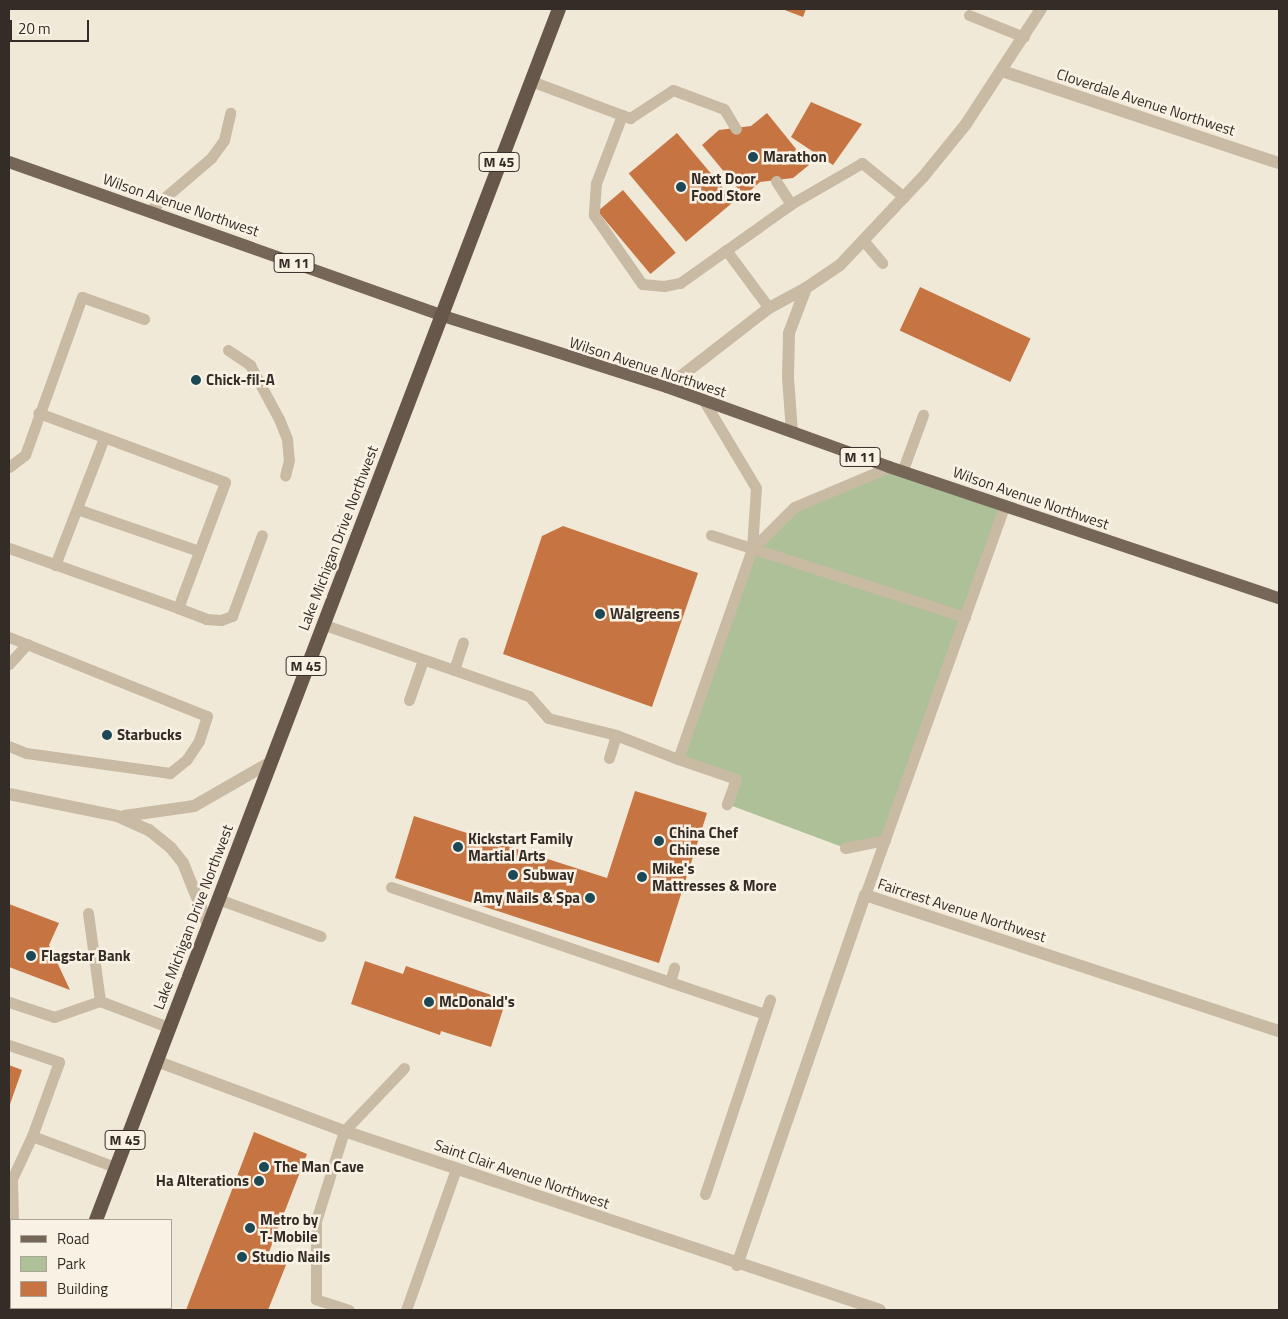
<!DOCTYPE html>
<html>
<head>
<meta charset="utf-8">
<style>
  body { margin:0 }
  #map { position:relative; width:1288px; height:1319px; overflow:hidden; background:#f1e9d8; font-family:"Titillium Web",sans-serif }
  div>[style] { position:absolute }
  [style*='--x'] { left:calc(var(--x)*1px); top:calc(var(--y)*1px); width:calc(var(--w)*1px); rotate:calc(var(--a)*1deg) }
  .green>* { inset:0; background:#adc098 }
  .building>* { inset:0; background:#c67441; transform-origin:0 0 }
  .service>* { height:11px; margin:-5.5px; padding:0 5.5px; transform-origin:5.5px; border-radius:5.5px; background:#c9baa4 }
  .minor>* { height:12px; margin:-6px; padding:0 6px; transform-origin:6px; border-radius:6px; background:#c9baa4 }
  .primary>* { height:12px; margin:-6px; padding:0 6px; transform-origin:6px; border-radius:6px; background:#766657 }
  .trunk>* { height:14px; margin:-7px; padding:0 7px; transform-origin:7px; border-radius:7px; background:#66574a }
  .dots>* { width:14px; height:14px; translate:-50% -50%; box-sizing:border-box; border:2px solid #f9f2e4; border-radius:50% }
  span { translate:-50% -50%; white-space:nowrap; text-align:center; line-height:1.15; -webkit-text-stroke:5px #f9f2e4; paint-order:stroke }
  .shield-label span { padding:1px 4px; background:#f9f2e4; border:1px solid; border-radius:4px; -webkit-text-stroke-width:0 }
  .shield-label { font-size:14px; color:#342c26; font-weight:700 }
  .street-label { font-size:15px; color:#342c26 }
  .poi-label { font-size:15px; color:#342c26; font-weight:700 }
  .left { translate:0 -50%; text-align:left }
  .right { translate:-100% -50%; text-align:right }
  .frame { position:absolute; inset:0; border:10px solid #342c26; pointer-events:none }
  .legend { position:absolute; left:10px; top:1219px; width:162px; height:90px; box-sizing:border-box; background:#f9f2e4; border:1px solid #aaa398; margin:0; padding:6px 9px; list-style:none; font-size:15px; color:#342c26 }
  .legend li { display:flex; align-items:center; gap:10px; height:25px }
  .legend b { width:25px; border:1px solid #aaa398 }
  .scale { position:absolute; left:10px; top:20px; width:79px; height:22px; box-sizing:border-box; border:2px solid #342c26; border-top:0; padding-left:6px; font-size:15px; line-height:18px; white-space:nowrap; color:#342c26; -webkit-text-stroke:4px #f9f2e4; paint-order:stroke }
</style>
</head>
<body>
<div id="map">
  <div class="green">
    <div style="clip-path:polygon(889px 467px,1004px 507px,885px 840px,845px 848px,727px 804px,736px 779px,678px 759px,752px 549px,794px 507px)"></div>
  </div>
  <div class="building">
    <div style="clip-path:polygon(782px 9px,806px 9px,803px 17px)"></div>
    <div style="clip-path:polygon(811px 102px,862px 124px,833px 165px,791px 137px)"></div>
    <div style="clip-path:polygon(767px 113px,809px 165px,793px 178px,760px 182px,744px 196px,702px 145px,719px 130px,751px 126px)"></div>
    <div style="left:677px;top:133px;width:89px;height:63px;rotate:50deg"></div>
    <div style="left:623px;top:190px;width:82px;height:33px;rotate:50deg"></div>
    <div style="left:920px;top:287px;width:122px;height:48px;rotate:25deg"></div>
    <div style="clip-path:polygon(563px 526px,698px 573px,652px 707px,503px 654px,542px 536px)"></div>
    <div style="clip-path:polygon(635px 791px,707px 813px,659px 963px,395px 878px,414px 816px,607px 878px)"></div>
    <div style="clip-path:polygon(9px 904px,59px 923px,49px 945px,70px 990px,9px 967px)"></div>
    <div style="clip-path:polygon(365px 961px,403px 974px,406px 966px,506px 1000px,491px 1047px,441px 1031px,440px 1035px,351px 1004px)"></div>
    <div style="clip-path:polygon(9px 1065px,22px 1070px,9px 1107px)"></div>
    <div style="clip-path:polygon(254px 1132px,307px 1154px,269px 1252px,288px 1260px,268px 1310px,186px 1310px)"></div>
  </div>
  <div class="service">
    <div style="--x:969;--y:15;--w:59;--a:21.8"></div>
    <div style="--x:531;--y:81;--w:106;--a:20.5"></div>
    <div style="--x:630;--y:118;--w:51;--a:-33.1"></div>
    <div style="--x:673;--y:90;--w:54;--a:20.4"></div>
    <div style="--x:724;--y:109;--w:23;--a:59"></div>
    <div style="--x:622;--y:115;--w:73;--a:110.9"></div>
    <div style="--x:596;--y:183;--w:32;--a:94"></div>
    <div style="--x:594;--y:215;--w:84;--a:55.2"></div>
    <div style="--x:642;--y:284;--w:22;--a:5"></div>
    <div style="--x:664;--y:286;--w:16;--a:-11"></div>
    <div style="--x:680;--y:283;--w:136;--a:-35.4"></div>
    <div style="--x:776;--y:181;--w:27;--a:57"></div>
    <div style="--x:791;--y:204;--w:82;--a:-30"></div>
    <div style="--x:862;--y:163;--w:54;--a:39"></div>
    <div style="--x:149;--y:211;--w:82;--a:-40.5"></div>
    <div style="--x:211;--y:158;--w:22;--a:-54"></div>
    <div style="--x:224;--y:140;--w:28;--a:-77"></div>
    <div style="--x:863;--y:240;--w:30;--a:50"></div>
    <div style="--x:726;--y:250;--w:72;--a:53.4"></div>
    <div style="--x:228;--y:350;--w:27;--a:34"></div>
    <div style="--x:250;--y:365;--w:61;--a:61.8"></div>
    <div style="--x:279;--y:419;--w:22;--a:68"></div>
    <div style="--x:287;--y:439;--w:21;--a:85"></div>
    <div style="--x:289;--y:460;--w:16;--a:104"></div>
    <div style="--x:704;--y:401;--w:101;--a:59.1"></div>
    <div style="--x:756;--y:488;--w:61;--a:93.8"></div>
    <div style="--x:752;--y:549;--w:59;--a:-45"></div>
    <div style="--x:794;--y:507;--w:103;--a:-22.8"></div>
    <div style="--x:9;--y:467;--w:20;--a:-37"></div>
    <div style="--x:25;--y:455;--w:168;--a:-70.2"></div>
    <div style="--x:82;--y:297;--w:66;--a:19.5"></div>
    <div style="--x:902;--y:472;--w:61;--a:-69.8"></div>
    <div style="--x:77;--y:509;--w:129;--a:19"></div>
    <div style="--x:711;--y:535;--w:267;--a:17.9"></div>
    <div style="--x:9;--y:548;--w:179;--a:19.5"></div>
    <div style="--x:178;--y:608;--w:134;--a:-69.5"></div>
    <div style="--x:225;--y:482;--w:199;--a:-159.7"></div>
    <div style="--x:55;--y:565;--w:136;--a:-68.9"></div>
    <div style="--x:178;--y:608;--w:30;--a:21"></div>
    <div style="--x:206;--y:619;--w:15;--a:4"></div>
    <div style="--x:221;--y:620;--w:12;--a:-20"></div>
    <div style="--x:232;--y:616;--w:86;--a:-69.7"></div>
    <div style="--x:322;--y:624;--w:219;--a:19.2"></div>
    <div style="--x:529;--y:696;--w:29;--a:49"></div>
    <div style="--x:548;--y:718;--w:70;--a:14"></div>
    <div style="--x:616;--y:735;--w:66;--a:21.2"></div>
    <div style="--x:678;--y:759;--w:223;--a:-70.6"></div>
    <div style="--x:9;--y:637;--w:213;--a:21.8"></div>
    <div style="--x:207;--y:716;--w:26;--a:108"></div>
    <div style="--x:199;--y:741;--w:23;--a:124"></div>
    <div style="--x:186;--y:760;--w:21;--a:141"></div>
    <div style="--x:170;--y:773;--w:145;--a:-172.1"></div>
    <div style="--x:26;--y:753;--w:18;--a:-158"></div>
    <div style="--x:9;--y:664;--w:27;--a:-48"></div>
    <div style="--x:454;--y:670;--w:29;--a:-72"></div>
    <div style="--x:409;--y:700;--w:42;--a:-70.7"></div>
    <div style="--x:609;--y:758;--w:24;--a:-73"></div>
    <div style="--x:678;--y:759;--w:61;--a:19"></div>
    <div style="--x:736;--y:779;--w:27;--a:110"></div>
    <div style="--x:845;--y:848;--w:41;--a:-11.3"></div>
    <div style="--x:391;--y:887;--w:295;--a:18.8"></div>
    <div style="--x:670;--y:982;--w:15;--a:-74"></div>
    <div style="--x:865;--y:895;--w:412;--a:-70.3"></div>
    <div style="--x:218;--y:899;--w:109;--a:19.9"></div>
    <div style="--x:88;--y:913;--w:89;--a:82.2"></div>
    <div style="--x:100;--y:1001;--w:73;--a:20.9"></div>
    <div style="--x:670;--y:982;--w:100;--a:18.6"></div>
    <div style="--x:9;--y:1002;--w:47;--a:18.4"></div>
    <div style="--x:54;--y:1017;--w:49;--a:-19.2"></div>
    <div style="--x:9;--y:1045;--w:53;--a:18.8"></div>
    <div style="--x:59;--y:1062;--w:79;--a:110"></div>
    <div style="--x:32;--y:1136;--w:89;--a:20.5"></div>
    <div style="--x:9;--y:1179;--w:3;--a:0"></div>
    <div style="--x:12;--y:1179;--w:41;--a:88.6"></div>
    <div style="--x:12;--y:1179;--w:47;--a:-65.1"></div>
    <div style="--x:705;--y:1194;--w:205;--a:-71.5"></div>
    <div style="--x:9;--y:1238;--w:10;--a:-79"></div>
    <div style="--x:9;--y:1259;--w:2;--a:27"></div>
    <div style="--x:349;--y:1310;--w:35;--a:-162"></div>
    <div style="--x:316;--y:1299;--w:78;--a:-90"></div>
    <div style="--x:316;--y:1221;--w:94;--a:-72.7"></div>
    <div style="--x:344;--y:1131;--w:87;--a:-46.4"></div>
    <div style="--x:406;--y:1310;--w:150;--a:-70.5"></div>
  </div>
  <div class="minor">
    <div style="--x:1002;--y:71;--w:292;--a:18.4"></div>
    <div style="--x:667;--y:387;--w:129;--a:-37.8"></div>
    <div style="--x:769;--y:308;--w:42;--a:-28.4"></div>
    <div style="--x:806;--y:288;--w:41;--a:-34.1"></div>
    <div style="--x:840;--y:265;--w:121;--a:-46.7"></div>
    <div style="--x:923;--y:177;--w:68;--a:-50.9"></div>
    <div style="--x:966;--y:124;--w:137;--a:-56.9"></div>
    <div style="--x:792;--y:432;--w:54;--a:-94.2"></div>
    <div style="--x:788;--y:378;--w:45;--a:-88.7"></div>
    <div style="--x:789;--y:333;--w:48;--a:-69.3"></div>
    <div style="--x:9;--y:794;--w:110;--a:11.5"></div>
    <div style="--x:117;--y:816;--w:35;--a:24"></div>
    <div style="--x:149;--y:830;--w:28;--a:39"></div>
    <div style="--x:171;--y:848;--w:19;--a:51"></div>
    <div style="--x:183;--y:863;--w:67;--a:68"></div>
    <div style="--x:124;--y:816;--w:71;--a:-8.1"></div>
    <div style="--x:194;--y:806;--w:86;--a:-29.8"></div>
    <div style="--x:156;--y:1061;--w:201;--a:20.4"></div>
    <div style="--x:344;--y:1131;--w:565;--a:18.47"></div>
    <div style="--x:737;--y:1265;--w:392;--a:-70.9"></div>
    <div style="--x:865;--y:895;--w:436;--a:18.2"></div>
  </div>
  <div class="primary">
    <div style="--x:9;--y:162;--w:457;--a:19.5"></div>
    <div style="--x:440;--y:315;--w:238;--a:17.6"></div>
    <div style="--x:667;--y:387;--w:236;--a:19.8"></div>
    <div style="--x:889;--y:467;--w:411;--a:18.6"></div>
  </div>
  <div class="trunk">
    <div style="--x:96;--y:1220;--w:1296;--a:-69.08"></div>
    <div style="--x:62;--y:1310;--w:2;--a:-63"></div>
  </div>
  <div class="dots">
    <div style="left:753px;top:157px;background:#1c4955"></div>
    <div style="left:681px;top:187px;background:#1c4955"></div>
    <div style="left:196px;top:380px;background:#1c4955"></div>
    <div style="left:600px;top:614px;background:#1c4955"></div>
    <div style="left:107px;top:735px;background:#1c4955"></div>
    <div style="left:659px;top:841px;background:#1c4955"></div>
    <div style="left:458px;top:847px;background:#1c4955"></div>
    <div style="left:513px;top:875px;background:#1c4955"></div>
    <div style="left:642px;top:877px;background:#1c4955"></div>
    <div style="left:590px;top:898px;background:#1c4955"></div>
    <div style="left:31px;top:956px;background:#1c4955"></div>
    <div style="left:429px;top:1002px;background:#1c4955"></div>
    <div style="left:264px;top:1167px;background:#1c4955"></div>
    <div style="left:259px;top:1181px;background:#1c4955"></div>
    <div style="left:250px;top:1228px;background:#1c4955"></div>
    <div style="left:242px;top:1257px;background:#1c4955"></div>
  </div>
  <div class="shield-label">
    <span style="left:499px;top:162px">M 45</span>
    <span style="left:294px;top:263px">M 11</span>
    <span style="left:860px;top:457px">M 11</span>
    <span style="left:306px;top:666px">M 45</span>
    <span style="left:125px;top:1140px">M 45</span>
  </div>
  <div class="street-label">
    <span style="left:1146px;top:102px;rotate:18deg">Cloverdale Avenue Northwest</span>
    <span style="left:181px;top:205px;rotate:19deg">Wilson Avenue Northwest</span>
    <span style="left:648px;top:367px;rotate:18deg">Wilson Avenue Northwest</span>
    <span style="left:1031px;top:498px;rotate:19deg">Wilson Avenue Northwest</span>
    <span style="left:338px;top:538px;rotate:-69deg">Lake Michigan Drive Northwest</span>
    <span style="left:962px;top:910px;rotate:18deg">Faircrest Avenue Northwest</span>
    <span style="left:193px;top:917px;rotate:-69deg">Lake Michigan Drive Northwest</span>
    <span style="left:522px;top:1174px;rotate:19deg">Saint Clair Avenue Northwest</span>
  </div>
  <div class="poi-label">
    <span class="left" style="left:763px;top:157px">Marathon</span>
    <span class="left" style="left:691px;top:187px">Next Door<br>Food Store</span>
    <span class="left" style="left:206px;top:380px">Chick-fil-A</span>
    <span class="left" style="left:610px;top:614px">Walgreens</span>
    <span class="left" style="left:117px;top:735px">Starbucks</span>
    <span class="left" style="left:669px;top:841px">China Chef<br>Chinese</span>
    <span class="left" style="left:468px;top:847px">Kickstart Family<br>Martial Arts</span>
    <span class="left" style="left:652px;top:877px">Mike's<br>Mattresses &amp; More</span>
    <span class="left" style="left:523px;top:875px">Subway</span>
    <span class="right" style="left:580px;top:898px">Amy Nails &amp; Spa</span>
    <span class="left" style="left:41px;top:956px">Flagstar Bank</span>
    <span class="left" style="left:439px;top:1002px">McDonald's</span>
    <span class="left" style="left:274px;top:1167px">The Man Cave</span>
    <span class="right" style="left:249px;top:1181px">Ha Alterations</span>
    <span class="left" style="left:260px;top:1228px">Metro by<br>T-Mobile</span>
    <span class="left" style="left:252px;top:1257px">Studio Nails</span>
  </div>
  <div class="frame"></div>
  <ul class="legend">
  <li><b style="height:6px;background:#766657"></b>Road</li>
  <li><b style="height:14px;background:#adc098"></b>Park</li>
  <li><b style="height:14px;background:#c67441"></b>Building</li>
  </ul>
  <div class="scale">20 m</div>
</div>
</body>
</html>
